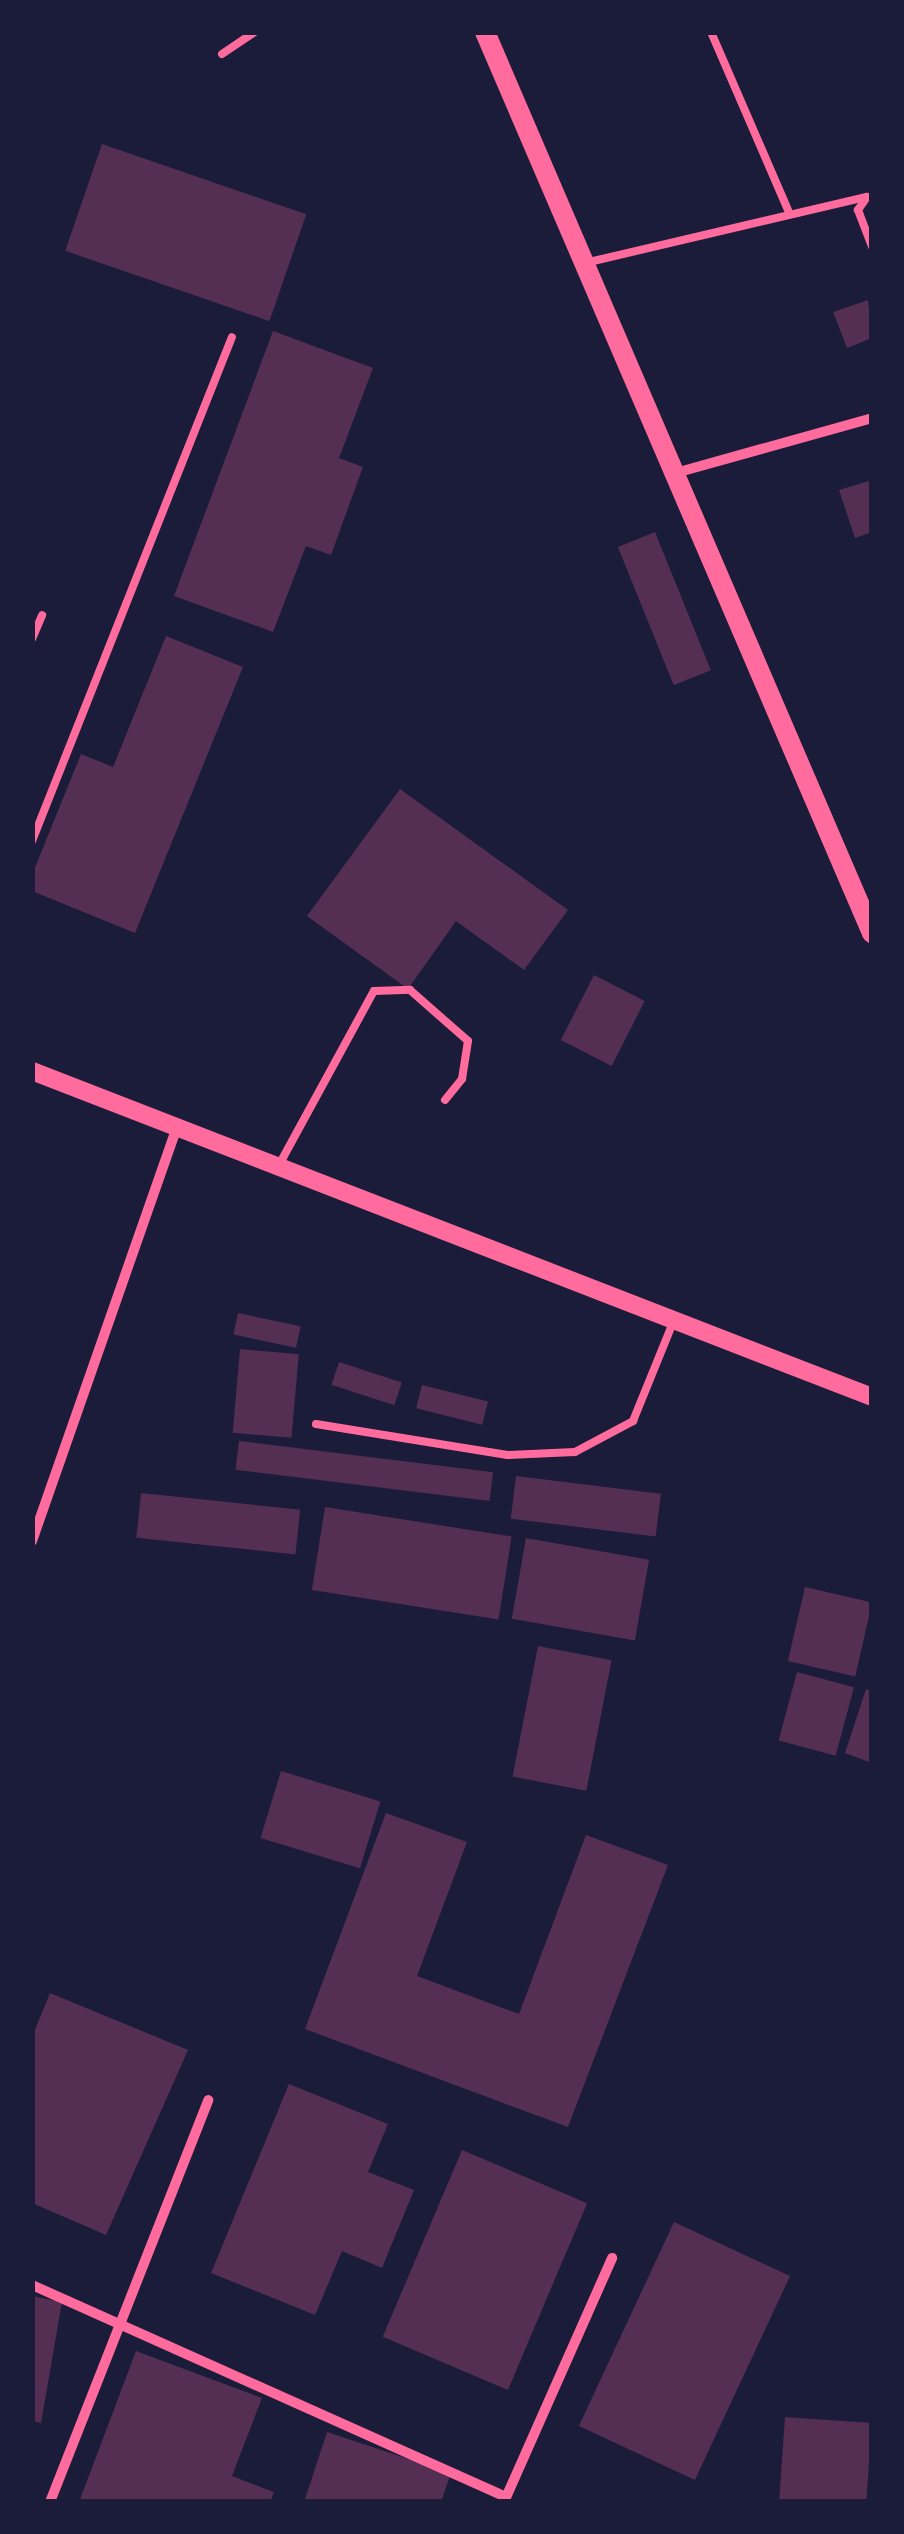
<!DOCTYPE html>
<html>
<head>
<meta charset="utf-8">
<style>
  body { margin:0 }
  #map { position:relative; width:904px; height:2534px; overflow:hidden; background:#1b1b3a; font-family:"Asap Condensed",sans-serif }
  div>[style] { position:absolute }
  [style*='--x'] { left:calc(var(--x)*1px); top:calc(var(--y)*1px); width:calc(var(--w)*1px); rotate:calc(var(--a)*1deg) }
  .building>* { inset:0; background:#542f53; transform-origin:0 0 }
  .service>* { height:8px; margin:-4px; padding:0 4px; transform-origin:4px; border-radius:4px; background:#ff6b9d }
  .minor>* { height:10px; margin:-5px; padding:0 5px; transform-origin:5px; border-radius:5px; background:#ff6b9d }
  .tertiary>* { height:18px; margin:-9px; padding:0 9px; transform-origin:9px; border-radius:9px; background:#ff6b9d }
  .secondary>* { height:20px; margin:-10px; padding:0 10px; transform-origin:10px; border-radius:10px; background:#ff6b9d }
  span { translate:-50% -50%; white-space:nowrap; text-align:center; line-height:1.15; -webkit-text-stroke:9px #1b1b3a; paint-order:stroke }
  .frame { position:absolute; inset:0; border:35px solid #1b1b3a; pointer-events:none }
</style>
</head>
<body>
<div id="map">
  <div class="building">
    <div style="left:102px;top:144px;width:216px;height:113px;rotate:19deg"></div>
    <div style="clip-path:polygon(868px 300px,872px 338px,847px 348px,833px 312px)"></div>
    <div style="clip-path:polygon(273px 331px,373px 368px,339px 458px,363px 467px,331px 555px,306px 546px,273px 632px,174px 596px)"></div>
    <div style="clip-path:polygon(872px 480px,872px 532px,855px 538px,839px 490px)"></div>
    <div style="left:655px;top:532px;width:149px;height:40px;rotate:68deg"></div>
    <div style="clip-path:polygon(166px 636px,243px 667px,135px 933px,32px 891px,32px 875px,81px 754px,113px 767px)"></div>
    <div style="clip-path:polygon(400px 789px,568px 910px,524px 970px,456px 921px,408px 989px,307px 916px)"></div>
    <div style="left:594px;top:975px;width:57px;height:73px;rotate:27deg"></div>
    <div style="left:238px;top:1313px;width:64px;height:22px;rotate:12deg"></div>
    <div style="left:240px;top:1349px;width:59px;height:84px;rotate:5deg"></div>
    <div style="left:339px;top:1362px;width:66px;height:24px;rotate:18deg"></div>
    <div style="left:422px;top:1385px;width:68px;height:24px;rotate:14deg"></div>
    <div style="left:239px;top:1441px;width:256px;height:29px;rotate:7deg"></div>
    <div style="left:516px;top:1476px;width:146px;height:43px;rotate:7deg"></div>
    <div style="left:141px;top:1493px;width:160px;height:45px;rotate:6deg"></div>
    <div style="left:325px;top:1507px;width:189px;height:84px;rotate:9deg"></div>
    <div style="left:526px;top:1538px;width:125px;height:82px;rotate:10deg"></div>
    <div style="left:805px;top:1587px;width:69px;height:76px;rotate:13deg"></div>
    <div style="left:538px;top:1646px;width:75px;height:133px;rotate:11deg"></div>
    <div style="left:797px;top:1672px;width:59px;height:71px;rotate:15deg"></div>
    <div style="clip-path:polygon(866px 1689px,872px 1691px,872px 1763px,845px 1753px)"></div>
    <div style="left:281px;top:1771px;width:104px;height:70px;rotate:17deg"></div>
    <div style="clip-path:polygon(386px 1813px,467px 1842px,417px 1976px,519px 2014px,586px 1835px,668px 1865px,568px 2127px,305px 2029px)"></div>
    <div style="clip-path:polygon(50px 1993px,188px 2050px,106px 2235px,32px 2203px,32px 2037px)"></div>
    <div style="clip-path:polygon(289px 2084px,388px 2124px,368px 2172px,414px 2190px,382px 2268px,342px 2251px,315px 2315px,211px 2273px)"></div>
    <div style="left:462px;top:2150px;width:136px;height:203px;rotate:23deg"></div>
    <div style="left:674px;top:2222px;width:128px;height:225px;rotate:25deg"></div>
    <div style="clip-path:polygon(32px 2296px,62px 2302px,41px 2423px,32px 2421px)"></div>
    <div style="clip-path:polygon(136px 2351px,262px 2398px,232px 2476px,274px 2492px,270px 2502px,79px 2502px)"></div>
    <div style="left:785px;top:2417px;width:87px;height:85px;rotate:4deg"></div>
    <div style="clip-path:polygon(327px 2432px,451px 2473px,441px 2502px,304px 2502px)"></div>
  </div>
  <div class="service">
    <div style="--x:711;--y:32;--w:194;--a:66.6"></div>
    <div style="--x:222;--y:54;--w:40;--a:-34"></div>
    <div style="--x:589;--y:262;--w:285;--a:-13.2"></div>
    <div style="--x:867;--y:197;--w:16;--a:125"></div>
    <div style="--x:858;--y:210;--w:40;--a:69"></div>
    <div style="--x:32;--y:639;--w:26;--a:-67"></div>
    <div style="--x:32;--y:841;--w:542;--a:-68.36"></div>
    <div style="--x:279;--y:1165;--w:198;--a:-61.4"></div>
    <div style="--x:374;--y:991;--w:36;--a:-2"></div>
    <div style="--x:410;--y:990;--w:77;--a:41.3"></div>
    <div style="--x:468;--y:1041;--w:38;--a:99"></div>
    <div style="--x:462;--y:1079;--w:27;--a:129"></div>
    <div style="--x:316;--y:1424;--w:194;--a:9.2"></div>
    <div style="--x:508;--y:1455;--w:67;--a:-2.6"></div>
    <div style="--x:575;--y:1452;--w:66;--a:-28.1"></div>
    <div style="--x:633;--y:1421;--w:109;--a:-67.9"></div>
  </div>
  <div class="minor">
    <div style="--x:679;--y:472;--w:200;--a:-15.6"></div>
    <div style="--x:32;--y:1541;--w:440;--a:-70.7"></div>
    <div style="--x:32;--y:2285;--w:519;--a:24.1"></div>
    <div style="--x:50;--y:2502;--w:432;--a:-68.5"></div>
    <div style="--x:504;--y:2502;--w:267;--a:-66.1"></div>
  </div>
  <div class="tertiary">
    <div style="--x:32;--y:1071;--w:901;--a:21.21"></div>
  </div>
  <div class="secondary">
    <div style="--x:485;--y:32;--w:981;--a:66.76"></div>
  </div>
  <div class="frame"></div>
</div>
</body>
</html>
